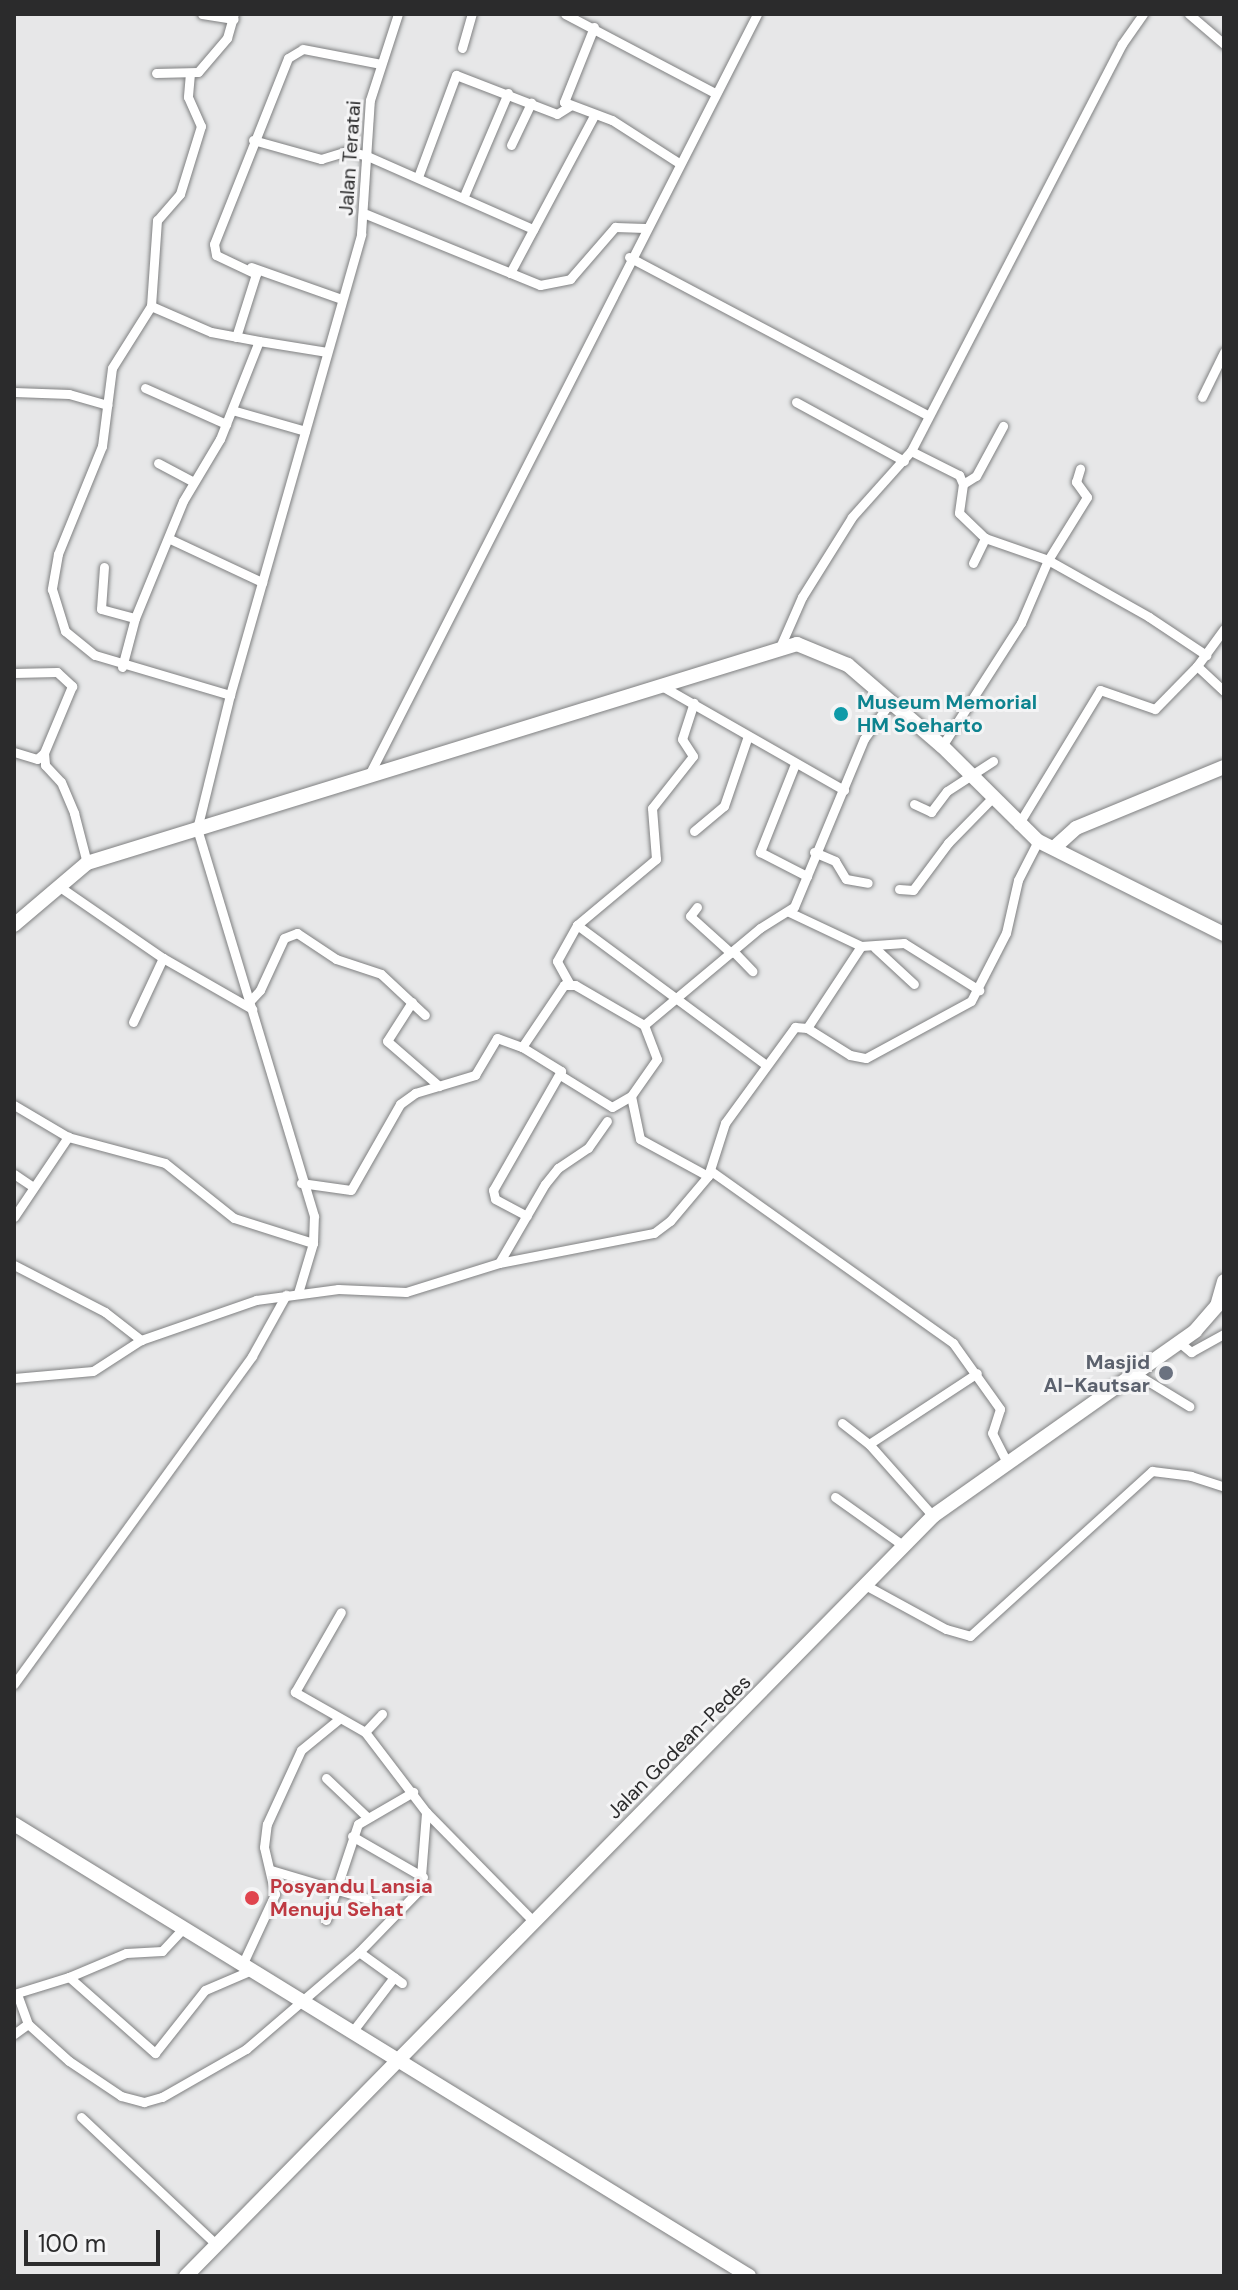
<!DOCTYPE html>
<html>
<head>
<meta charset="utf-8">
<style>
  body { margin:0 }
  #map { position:relative; width:1238px; height:2290px; overflow:hidden; background:#e7e7e8; font-family:"DM Sans",sans-serif }
  div>[style] { position:absolute }
  [style*='--x'] { left:calc(var(--x)*1px); top:calc(var(--y)*1px); width:calc(var(--w)*1px); rotate:calc(var(--a)*1deg) }
  .roads { filter:drop-shadow(0 0 2px #7f8081) drop-shadow(0 0 2px #7f8081) }
  .street>* { height:9px; margin:-4.5px; padding:0 4.5px; transform-origin:4.5px; border-radius:4.5px; background:#fff }
  .secondary>* { height:14px; margin:-7px; padding:0 7px; transform-origin:7px; border-radius:7px; background:#fff }
  .dots>* { width:22px; height:22px; translate:-50% -50%; box-sizing:border-box; border:4px solid #f4f4f5; border-radius:50% }
  span { translate:-50% -50%; white-space:nowrap; text-align:center; line-height:1.15; -webkit-text-stroke:6px #f4f4f5; paint-order:stroke }
  .street-label { font-size:20px; color:#2b2b2c }
  .culture-label { font-size:20px; color:#0d838f; font-weight:700 }
  .left { translate:0 -50%; text-align:left }
  .worship-label { font-size:20px; color:#5b616d; font-weight:700 }
  .right { translate:-100% -50%; text-align:right }
  .health-label { font-size:20px; color:#be3a42; font-weight:700 }
  .frame { position:absolute; inset:0; border:16px solid #2b2b2c; pointer-events:none }
  .scale { position:absolute; left:24px; top:2230px; width:136px; height:36px; box-sizing:border-box; border:4px solid #2b2b2c; border-top:0; padding-left:10px; font-size:24px; line-height:28px; white-space:nowrap; color:#2b2b2c; -webkit-text-stroke:6px #f4f4f5; paint-order:stroke }
</style>
</head>
<body>
<div id="map">
  <div class="roads">
    <div class="street">
      <div style="--x:202;--y:14;--w:32;--a:9"></div>
      <div style="--x:565;--y:14;--w:170;--a:27.8"></div>
      <div style="--x:1189;--y:14;--w:46;--a:40.6"></div>
      <div style="--x:594;--y:27;--w:81;--a:111.8"></div>
      <div style="--x:564;--y:102;--w:51;--a:20.6"></div>
      <div style="--x:612;--y:120;--w:80;--a:32.7"></div>
      <div style="--x:462;--y:48;--w:35;--a:-74"></div>
      <div style="--x:156;--y:73;--w:42;--a:-1.4"></div>
      <div style="--x:198;--y:72;--w:45;--a:-49.5"></div>
      <div style="--x:227;--y:38;--w:25;--a:-74"></div>
      <div style="--x:190;--y:73;--w:24;--a:95"></div>
      <div style="--x:188;--y:97;--w:32;--a:66"></div>
      <div style="--x:201;--y:126;--w:71;--a:107.2"></div>
      <div style="--x:180;--y:194;--w:35;--a:131"></div>
      <div style="--x:157;--y:220;--w:86;--a:94"></div>
      <div style="--x:151;--y:306;--w:73;--a:122.2"></div>
      <div style="--x:112;--y:368;--w:79;--a:97.3"></div>
      <div style="--x:102;--y:446;--w:117;--a:112.2"></div>
      <div style="--x:58;--y:554;--w:36;--a:100"></div>
      <div style="--x:52;--y:589;--w:44;--a:72.8"></div>
      <div style="--x:65;--y:631;--w:38;--a:39"></div>
      <div style="--x:95;--y:655;--w:141;--a:16.5"></div>
      <div style="--x:253;--y:140;--w:71;--a:15.6"></div>
      <div style="--x:321;--y:159;--w:27;--a:-17"></div>
      <div style="--x:347;--y:151;--w:18;--a:13"></div>
      <div style="--x:365;--y:155;--w:184;--a:23.8"></div>
      <div style="--x:511;--y:145;--w:47;--a:-64.5"></div>
      <div style="--x:418;--y:177;--w:109;--a:-69.6"></div>
      <div style="--x:456;--y:75;--w:108;--a:21.1"></div>
      <div style="--x:557;--y:114;--w:15;--a:-32"></div>
      <div style="--x:464;--y:196;--w:112;--a:-66.9"></div>
      <div style="--x:366;--y:214;--w:188;--a:22.2"></div>
      <div style="--x:540;--y:285;--w:31;--a:-11"></div>
      <div style="--x:570;--y:279;--w:69;--a:-49.1"></div>
      <div style="--x:615;--y:227;--w:30;--a:2"></div>
      <div style="--x:629;--y:257;--w:338;--a:27.9"></div>
      <div style="--x:251;--y:267;--w:96;--a:19.4"></div>
      <div style="--x:510;--y:273;--w:180;--a:-61.9"></div>
      <div style="--x:151;--y:306;--w:65;--a:23.4"></div>
      <div style="--x:211;--y:332;--w:49;--a:10.6"></div>
      <div style="--x:236;--y:337;--w:66;--a:-72.4"></div>
      <div style="--x:256;--y:274;--w:44;--a:-154.6"></div>
      <div style="--x:216;--y:255;--w:11;--a:-100"></div>
      <div style="--x:214;--y:244;--w:200;--a:-68.3"></div>
      <div style="--x:288;--y:58;--w:17;--a:-31"></div>
      <div style="--x:303;--y:49;--w:79;--a:10.9"></div>
      <div style="--x:145;--y:388;--w:89;--a:24"></div>
      <div style="--x:14;--y:392;--w:55;--a:2.1"></div>
      <div style="--x:69;--y:394;--w:40;--a:16"></div>
      <div style="--x:1202;--y:397;--w:50;--a:-63.9"></div>
      <div style="--x:796;--y:402;--w:123;--a:28.6"></div>
      <div style="--x:232;--y:410;--w:76;--a:16"></div>
      <div style="--x:911;--y:451;--w:54;--a:26.6"></div>
      <div style="--x:959;--y:475;--w:10;--a:66"></div>
      <div style="--x:963;--y:484;--w:29;--a:98"></div>
      <div style="--x:959;--y:513;--w:36;--a:44"></div>
      <div style="--x:985;--y:538;--w:67;--a:19.2"></div>
      <div style="--x:1048;--y:560;--w:116;--a:29.4"></div>
      <div style="--x:1149;--y:617;--w:69;--a:33.7"></div>
      <div style="--x:158;--y:463;--w:40;--a:28"></div>
      <div style="--x:963;--y:484;--w:15;--a:-32"></div>
      <div style="--x:976;--y:476;--w:57;--a:-61.6"></div>
      <div style="--x:170;--y:539;--w:102;--a:25.1"></div>
      <div style="--x:973;--y:563;--w:28;--a:-64"></div>
      <div style="--x:104;--y:567;--w:42;--a:94.1"></div>
      <div style="--x:101;--y:609;--w:35;--a:15"></div>
      <div style="--x:1224;--y:629;--w:46;--a:126.1"></div>
      <div style="--x:1197;--y:666;--w:37;--a:43"></div>
      <div style="--x:780;--y:647;--w:55;--a:-66.3"></div>
      <div style="--x:802;--y:597;--w:94;--a:-58"></div>
      <div style="--x:852;--y:517;--w:89;--a:-48.2"></div>
      <div style="--x:911;--y:451;--w:458;--a:-62.6"></div>
      <div style="--x:1122;--y:44;--w:37;--a:-55"></div>
      <div style="--x:122;--y:667;--w:51;--a:-75.1"></div>
      <div style="--x:135;--y:618;--w:126;--a:-67.7"></div>
      <div style="--x:183;--y:501;--w:72;--a:-59.2"></div>
      <div style="--x:220;--y:439;--w:105;--a:-68.3"></div>
      <div style="--x:259;--y:341;--w:69;--a:9.2"></div>
      <div style="--x:14;--y:673;--w:43;--a:-1.3"></div>
      <div style="--x:57;--y:672;--w:21;--a:43"></div>
      <div style="--x:72;--y:686;--w:73;--a:112.7"></div>
      <div style="--x:44;--y:753;--w:9;--a:139"></div>
      <div style="--x:37;--y:759;--w:24;--a:-163"></div>
      <div style="--x:660;--y:685;--w:212;--a:29.7"></div>
      <div style="--x:942;--y:746;--w:146;--a:-57.3"></div>
      <div style="--x:1021;--y:623;--w:69;--a:-66.8"></div>
      <div style="--x:1048;--y:560;--w:74;--a:-58.2"></div>
      <div style="--x:1087;--y:497;--w:19;--a:-126"></div>
      <div style="--x:1076;--y:482;--w:14;--a:-73"></div>
      <div style="--x:44;--y:753;--w:12;--a:85"></div>
      <div style="--x:45;--y:765;--w:23;--a:47"></div>
      <div style="--x:61;--y:782;--w:34;--a:67"></div>
      <div style="--x:74;--y:813;--w:52;--a:75.4"></div>
      <div style="--x:795;--y:764;--w:95;--a:111.7"></div>
      <div style="--x:760;--y:852;--w:53;--a:27.1"></div>
      <div style="--x:369;--y:775;--w:854;--a:-62.98"></div>
      <div style="--x:914;--y:804;--w:19;--a:25"></div>
      <div style="--x:931;--y:812;--w:26;--a:-53"></div>
      <div style="--x:947;--y:791;--w:55;--a:-33.1"></div>
      <div style="--x:1018;--y:825;--w:158;--a:-58.7"></div>
      <div style="--x:1100;--y:690;--w:58;--a:19.1"></div>
      <div style="--x:1155;--y:709;--w:60;--a:-45.7"></div>
      <div style="--x:694;--y:831;--w:39;--a:-40"></div>
      <div style="--x:724;--y:806;--w:71;--a:-71.1"></div>
      <div style="--x:814;--y:852;--w:23;--a:23"></div>
      <div style="--x:835;--y:861;--w:21;--a:59"></div>
      <div style="--x:846;--y:879;--w:22;--a:10"></div>
      <div style="--x:57;--y:885;--w:129;--a:34.6"></div>
      <div style="--x:163;--y:958;--w:103;--a:29.8"></div>
      <div style="--x:899;--y:889;--w:14;--a:4"></div>
      <div style="--x:913;--y:890;--w:59;--a:-53.3"></div>
      <div style="--x:948;--y:843;--w:64;--a:-45.6"></div>
      <div style="--x:697;--y:907;--w:11;--a:128"></div>
      <div style="--x:690;--y:916;--w:55;--a:42.1"></div>
      <div style="--x:789;--y:912;--w:80;--a:25.3"></div>
      <div style="--x:861;--y:946;--w:43;--a:-4"></div>
      <div style="--x:904;--y:943;--w:89;--a:32.1"></div>
      <div style="--x:577;--y:925;--w:103;--a:-39.9"></div>
      <div style="--x:656;--y:859;--w:51;--a:-94.5"></div>
      <div style="--x:652;--y:808;--w:66;--a:-51.7"></div>
      <div style="--x:693;--y:756;--w:20;--a:-123"></div>
      <div style="--x:682;--y:739;--w:38;--a:-72"></div>
      <div style="--x:875;--y:948;--w:53;--a:42.7"></div>
      <div style="--x:733;--y:951;--w:28;--a:46"></div>
      <div style="--x:569;--y:983;--w:25;--a:-119"></div>
      <div style="--x:557;--y:961;--w:41;--a:-60.9"></div>
      <div style="--x:577;--y:925;--w:235;--a:36.5"></div>
      <div style="--x:249;--y:1002;--w:16;--a:-47"></div>
      <div style="--x:260;--y:990;--w:57;--a:-65.2"></div>
      <div style="--x:284;--y:938;--w:14;--a:-21"></div>
      <div style="--x:297;--y:933;--w:47;--a:33.7"></div>
      <div style="--x:336;--y:959;--w:47;--a:18.4"></div>
      <div style="--x:381;--y:974;--w:60;--a:43"></div>
      <div style="--x:412;--y:1002;--w:46;--a:122.7"></div>
      <div style="--x:387;--y:1041;--w:69;--a:40.9"></div>
      <div style="--x:133;--y:1022;--w:71;--a:-64.9"></div>
      <div style="--x:807;--y:1028;--w:98;--a:-56.6"></div>
      <div style="--x:522;--y:1047;--w:46;--a:31.6"></div>
      <div style="--x:561;--y:1071;--w:137;--a:119.7"></div>
      <div style="--x:493;--y:1190;--w:9;--a:77"></div>
      <div style="--x:495;--y:1199;--w:36;--a:28"></div>
      <div style="--x:560;--y:1075;--w:61;--a:31.6"></div>
      <div style="--x:612;--y:1107;--w:22;--a:-30"></div>
      <div style="--x:631;--y:1096;--w:45;--a:-54.9"></div>
      <div style="--x:657;--y:1059;--w:36;--a:-111"></div>
      <div style="--x:644;--y:1025;--w:151;--a:-39.9"></div>
      <div style="--x:760;--y:928;--w:40;--a:-32"></div>
      <div style="--x:794;--y:907;--w:182;--a:-67.4"></div>
      <div style="--x:864;--y:739;--w:47;--a:-54.6"></div>
      <div style="--x:631;--y:1096;--w:44;--a:78.2"></div>
      <div style="--x:640;--y:1139;--w:77;--a:28.6"></div>
      <div style="--x:14;--y:1105;--w:63;--a:30.7"></div>
      <div style="--x:68;--y:1137;--w:100;--a:15"></div>
      <div style="--x:165;--y:1163;--w:88;--a:38.6"></div>
      <div style="--x:234;--y:1218;--w:83;--a:17.6"></div>
      <div style="--x:711;--y:1171;--w:297;--a:35.4"></div>
      <div style="--x:953;--y:1343;--w:81;--a:54.5"></div>
      <div style="--x:1000;--y:1409;--w:25;--a:108"></div>
      <div style="--x:992;--y:1433;--w:33;--a:63"></div>
      <div style="--x:14;--y:1174;--w:23;--a:34"></div>
      <div style="--x:301;--y:1183;--w:50;--a:8"></div>
      <div style="--x:351;--y:1190;--w:99;--a:-60.3"></div>
      <div style="--x:400;--y:1104;--w:19;--a:-36"></div>
      <div style="--x:415;--y:1093;--w:63;--a:-16.7"></div>
      <div style="--x:475;--y:1075;--w:43;--a:-59.3"></div>
      <div style="--x:497;--y:1038;--w:27;--a:20"></div>
      <div style="--x:522;--y:1047;--w:75;--a:-55.9"></div>
      <div style="--x:564;--y:985;--w:11;--a:0"></div>
      <div style="--x:575;--y:985;--w:80;--a:30.1"></div>
      <div style="--x:14;--y:1217;--w:97;--a:-56"></div>
      <div style="--x:499;--y:1263;--w:91;--a:-59.8"></div>
      <div style="--x:545;--y:1184;--w:21;--a:-51"></div>
      <div style="--x:558;--y:1168;--w:36;--a:-34"></div>
      <div style="--x:588;--y:1148;--w:33;--a:-55"></div>
      <div style="--x:14;--y:1265;--w:102;--a:27.3"></div>
      <div style="--x:105;--y:1312;--w:46;--a:37.9"></div>
      <div style="--x:298;--y:1293;--w:52;--a:-73.3"></div>
      <div style="--x:313;--y:1243;--w:27;--a:-88"></div>
      <div style="--x:314;--y:1216;--w:404;--a:-106.8"></div>
      <div style="--x:197;--y:829;--w:138;--a:-76.2"></div>
      <div style="--x:230;--y:695;--w:479;--a:-74.1"></div>
      <div style="--x:361;--y:234;--w:134;--a:-86.2"></div>
      <div style="--x:370;--y:100;--w:90;--a:-72"></div>
      <div style="--x:1179;--y:1342;--w:16;--a:40"></div>
      <div style="--x:1191;--y:1352;--w:38;--a:-29"></div>
      <div style="--x:1133;--y:1372;--w:66;--a:31.3"></div>
      <div style="--x:14;--y:1378;--w:79;--a:-5.1"></div>
      <div style="--x:93;--y:1371;--w:57;--a:-32.9"></div>
      <div style="--x:141;--y:1340;--w:122;--a:-19.2"></div>
      <div style="--x:256;--y:1300;--w:83;--a:-7.6"></div>
      <div style="--x:338;--y:1289;--w:68;--a:2.5"></div>
      <div style="--x:406;--y:1292;--w:97;--a:-17.3"></div>
      <div style="--x:499;--y:1263;--w:158;--a:-11"></div>
      <div style="--x:654;--y:1233;--w:20;--a:-37"></div>
      <div style="--x:670;--y:1221;--w:59;--a:-49.8"></div>
      <div style="--x:708;--y:1176;--w:56;--a:-72.2"></div>
      <div style="--x:725;--y:1123;--w:119;--a:-53.9"></div>
      <div style="--x:795;--y:1027;--w:12;--a:5"></div>
      <div style="--x:807;--y:1028;--w:51;--a:32.1"></div>
      <div style="--x:850;--y:1055;--w:16;--a:11"></div>
      <div style="--x:866;--y:1058;--w:119;--a:-28.5"></div>
      <div style="--x:971;--y:1001;--w:76;--a:-62.8"></div>
      <div style="--x:1006;--y:933;--w:54;--a:-77.2"></div>
      <div style="--x:1018;--y:880;--w:44;--a:-62.9"></div>
      <div style="--x:842;--y:1423;--w:34;--a:38"></div>
      <div style="--x:869;--y:1444;--w:96;--a:48.4"></div>
      <div style="--x:869;--y:1444;--w:129;--a:-33.3"></div>
      <div style="--x:835;--y:1497;--w:85;--a:35.4"></div>
      <div style="--x:867;--y:1586;--w:90;--a:28.6"></div>
      <div style="--x:946;--y:1629;--w:25;--a:16"></div>
      <div style="--x:970;--y:1636;--w:246;--a:-42.2"></div>
      <div style="--x:1152;--y:1471;--w:39;--a:7"></div>
      <div style="--x:1191;--y:1476;--w:35;--a:18"></div>
      <div style="--x:14;--y:1684;--w:405;--a:-54"></div>
      <div style="--x:252;--y:1356;--w:70;--a:-60.9"></div>
      <div style="--x:365;--y:1732;--w:25;--a:-47"></div>
      <div style="--x:326;--y:1778;--w:57;--a:43.6"></div>
      <div style="--x:426;--y:1812;--w:153;--a:45.5"></div>
      <div style="--x:352;--y:1836;--w:82;--a:30"></div>
      <div style="--x:271;--y:1870;--w:101;--a:16.6"></div>
      <div style="--x:326;--y:1920;--w:101;--a:-71.6"></div>
      <div style="--x:358;--y:1824;--w:64;--a:-30.2"></div>
      <div style="--x:359;--y:1952;--w:53;--a:35.8"></div>
      <div style="--x:243;--y:1963;--w:76;--a:-65.1"></div>
      <div style="--x:275;--y:1894;--w:48;--a:-103.2"></div>
      <div style="--x:264;--y:1847;--w:23;--a:-83"></div>
      <div style="--x:267;--y:1824;--w:81;--a:-65.3"></div>
      <div style="--x:301;--y:1750;--w:49;--a:-39.2"></div>
      <div style="--x:69;--y:1977;--w:62;--a:-22.8"></div>
      <div style="--x:126;--y:1953;--w:36;--a:-3"></div>
      <div style="--x:162;--y:1951;--w:33;--a:-47"></div>
      <div style="--x:14;--y:1994;--w:58;--a:-17.2"></div>
      <div style="--x:69;--y:1977;--w:115;--a:41.5"></div>
      <div style="--x:155;--y:2053;--w:80;--a:-51.6"></div>
      <div style="--x:205;--y:1990;--w:53;--a:-23.2"></div>
      <div style="--x:17;--y:1994;--w:32;--a:70"></div>
      <div style="--x:352;--y:2032;--w:69;--a:-52.6"></div>
      <div style="--x:14;--y:2034;--w:17;--a:-36"></div>
      <div style="--x:28;--y:2024;--w:55;--a:42.1"></div>
      <div style="--x:69;--y:2061;--w:63;--a:33.9"></div>
      <div style="--x:121;--y:2096;--w:24;--a:15"></div>
      <div style="--x:144;--y:2102;--w:19;--a:-16"></div>
      <div style="--x:162;--y:2097;--w:97;--a:-29.7"></div>
      <div style="--x:246;--y:2049;--w:149;--a:-40.6"></div>
      <div style="--x:359;--y:1952;--w:88;--a:-45.9"></div>
      <div style="--x:420;--y:1889;--w:77;--a:-85.5"></div>
      <div style="--x:426;--y:1812;--w:101;--a:-127.3"></div>
      <div style="--x:365;--y:1732;--w:81;--a:-150.3"></div>
      <div style="--x:295;--y:1692;--w:92;--a:-60.1"></div>
      <div style="--x:81;--y:2117;--w:187;--a:43.3"></div>
    </div>
    <div class="secondary">
      <div style="--x:1055;--y:847;--w:28;--a:-42"></div>
      <div style="--x:1076;--y:828;--w:160;--a:-22.4"></div>
      <div style="--x:14;--y:925;--w:96;--a:-40.3"></div>
      <div style="--x:87;--y:863;--w:743;--a:-17.14"></div>
      <div style="--x:797;--y:644;--w:55;--a:22.4"></div>
      <div style="--x:848;--y:665;--w:124;--a:40.8"></div>
      <div style="--x:942;--y:746;--w:135;--a:44.7"></div>
      <div style="--x:1038;--y:841;--w:208;--a:26.6"></div>
      <div style="--x:14;--y:1824;--w:863;--a:31.59"></div>
      <div style="--x:186;--y:2276;--w:1066;--a:-45.49"></div>
      <div style="--x:933;--y:1516;--w:321;--a:-35.2"></div>
      <div style="--x:1195;--y:1331;--w:33;--a:-49"></div>
      <div style="--x:1217;--y:1306;--w:26;--a:-74"></div>
    </div>
  </div>
  <div class="dots">
    <div style="left:841px;top:714px;background:#0f9aa8"></div>
    <div style="left:1166px;top:1373px;background:#6b7280"></div>
    <div style="left:252px;top:1898px;background:#e0444e"></div>
  </div>
  <div class="street-label">
    <span style="left:350px;top:158px;rotate:-86deg">Jalan Teratai</span>
    <span style="left:679px;top:1747px;rotate:-45deg">Jalan Godean-Pedes</span>
  </div>
  <div class="culture-label">
    <span class="left" style="left:857px;top:714px">Museum Memorial<br>HM Soeharto</span>
  </div>
  <div class="worship-label">
    <span class="right" style="left:1150px;top:1374px">Masjid<br>Al-Kautsar</span>
  </div>
  <div class="health-label">
    <span class="left" style="left:270px;top:1898px">Posyandu Lansia<br>Menuju Sehat</span>
  </div>
  <div class="frame"></div>
  <div class="scale">100 m</div>
</div>
</body>
</html>
